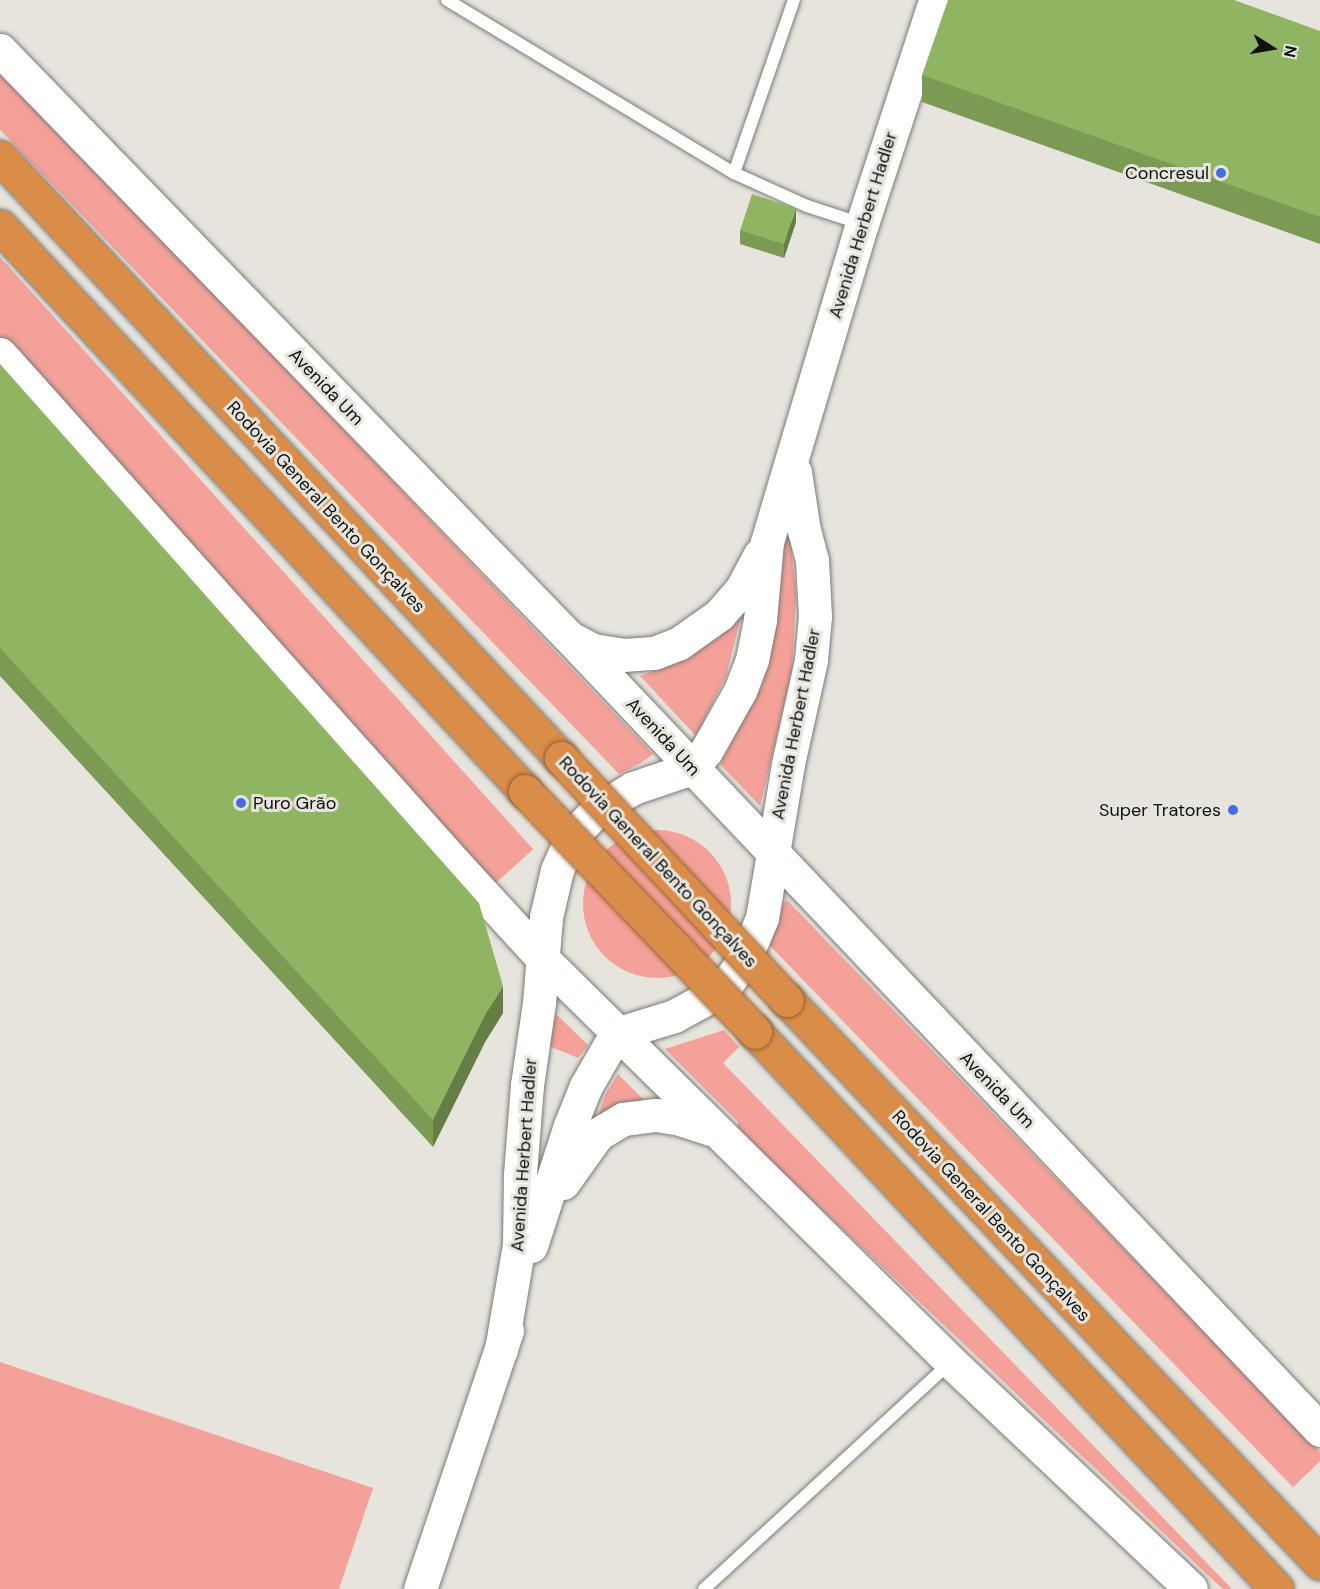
<!DOCTYPE html>
<html>
<head>
<meta charset="utf-8">
<style>
  body { margin:0 }
  #map { position:relative; width:1320px; height:1589px; overflow:hidden; background:#e6e4dd; font-family:"DM Sans",sans-serif }
  div>[style] { position:absolute }
  [style*='--x'] { left:calc(var(--x)*1px); top:calc(var(--y)*1px); width:calc(var(--w)*1px); rotate:calc(var(--a)*1deg) }
  .green>* { inset:0; background:#f4a199; transform-origin:0 0 }
  .round { border-radius:50% }
  .roads { filter:drop-shadow(0 0 2px #7c7a73) drop-shadow(0 0 2px #7c7a73) }
  .lane>* { height:12px; margin:-6px; padding:0 6px; transform-origin:6px; border-radius:6px; background:#fff }
  .secondary>* { height:33px; margin:-16.5px; padding:0 16.5px; transform-origin:16.5px; border-radius:16.5px; background:#fff }
  .highway>* { height:33px; margin:-16.5px; padding:0 16.5px; transform-origin:16.5px; border-radius:16.5px; background:#da8d49 }
  .bridges { filter:drop-shadow(0 0 2px #946234) drop-shadow(0 0 2px #946234) }
  .highway-bridge>* { height:33px; margin:-16.5px; padding:0 16.5px; transform-origin:16.5px; border-radius:16.5px; background:#da8d49 }
  .wall>* { inset:0; background:#7b9b54 }
  .shaded-wall>* { inset:0; background:#647e45 }
  .building>* { inset:0; background:#8fb462; transform-origin:0 0 }
  .dots>* { width:16px; height:16px; translate:-50% -50%; box-sizing:border-box; border:3px solid #e6e4dd; border-radius:50% }
  span { translate:-50% -50%; white-space:nowrap; text-align:center; line-height:1.15; -webkit-text-stroke:6px #e6e4dd; paint-order:stroke }
  .poi-label { font-size:18px; color:#11110e }
  .right { translate:-100% -50%; text-align:right }
  .left { translate:0 -50%; text-align:left }
  .street-label { font-size:18px; color:#11110e }
  .north { position:absolute; left:1242px; top:18px; width:60px; height:60px; -webkit-text-stroke:4px #e6e4dd; paint-order:stroke; rotate:101deg; font-size:16px; font-weight:700; line-height:24px; text-align:center; color:#11110e }
  .north::after { content:''; display:block; margin:auto; width:21px; height:27px; background:#11110e; clip-path:polygon(50% 0,100% 100%,50% 72%,0 100%) }
</style>
</head>
<body>
<div id="map">
  <div class="green">
    <div style="clip-path:polygon(0 69px,21px 91px,653px 754px,641px 763px,619px 774px,5px 135px,0 130px)"></div>
    <div style="left:0;top:257px;width:797px;height:63px;rotate:48deg"></div>
    <div style="clip-path:polygon(788px 514px,796px 594px,792px 672px,760px 806px,720px 764px,761px 687px,775px 634px,779px 560px)"></div>
    <div style="clip-path:polygon(742px 613px,726px 676px,696px 736px,640px 676px,681px 661px,709px 643px)"></div>
    <div class="round" style="left:583px;top:830px;width:148px;height:148px"></div>
    <div style="left:787px;top:900px;width:774px;height:44px;rotate:46deg"></div>
    <div style="clip-path:polygon(556px 1014px,588px 1045px,578px 1058px,549px 1046px)"></div>
    <div style="clip-path:polygon(724px 1030px,739px 1047px,723px 1063px,1232px 1589px,1223px 1589px,1214px 1581px,737px 1129px,738px 1122px,665px 1049px)"></div>
    <div style="clip-path:polygon(618px 1074px,645px 1101px,598px 1117px,605px 1095px)"></div>
    <div style="clip-path:polygon(0 1362px,373px 1488px,339px 1589px,0 1589px)"></div>
  </div>
  <div class="roads">
    <div class="lane">
      <div style="--x:447;--y:0;--w:335;--a:31.1"></div>
      <div style="--x:734;--y:173;--w:80;--a:24.3"></div>
      <div style="--x:807;--y:206;--w:58;--a:18.1"></div>
      <div style="--x:734;--y:173;--w:183;--a:-70.9"></div>
      <div style="--x:704;--y:1589;--w:334;--a:-42.6"></div>
    </div>
    <div class="secondary">
      <div style="--x:0;--y:50;--w:815;--a:45.9"></div>
      <div style="--x:567;--y:635;--w:1095;--a:46.55"></div>
      <div style="--x:0;--y:354;--w:683;--a:48.21"></div>
      <div style="--x:455;--y:863;--w:132;--a:47.5"></div>
      <div style="--x:544;--y:960;--w:572;--a:44.65"></div>
      <div style="--x:951;--y:1362;--w:330;--a:43.4"></div>
      <div style="--x:576;--y:641;--w:19;--a:28"></div>
      <div style="--x:593;--y:650;--w:30;--a:9"></div>
      <div style="--x:623;--y:655;--w:31;--a:-4"></div>
      <div style="--x:654;--y:653;--w:26;--a:-21"></div>
      <div style="--x:678;--y:644;--w:50;--a:-35.3"></div>
      <div style="--x:719;--y:615;--w:33;--a:-49"></div>
      <div style="--x:741;--y:590;--w:40;--a:-62"></div>
      <div style="--x:692;--y:768;--w:22;--a:-51"></div>
      <div style="--x:706;--y:751;--w:69;--a:-60.5"></div>
      <div style="--x:740;--y:691;--w:33;--a:-69"></div>
      <div style="--x:752;--y:660;--w:41;--a:-78.7"></div>
      <div style="--x:760;--y:620;--w:78;--a:-84.9"></div>
      <div style="--x:767;--y:542;--w:332;--a:-73.4"></div>
      <div style="--x:862;--y:224;--w:236;--a:-71.9"></div>
      <div style="--x:616;--y:1034;--w:61;--a:-17.2"></div>
      <div style="--x:674;--y:1016;--w:42;--a:-28.4"></div>
      <div style="--x:711;--y:996;--w:20;--a:-37"></div>
      <div style="--x:727;--y:984;--w:34;--a:-56"></div>
      <div style="--x:746;--y:956;--w:41;--a:-67.2"></div>
      <div style="--x:762;--y:918;--w:156;--a:-80.4"></div>
      <div style="--x:788;--y:764;--w:107;--a:-77.5"></div>
      <div style="--x:811;--y:660;--w:44;--a:-84.8"></div>
      <div style="--x:815;--y:616;--w:56;--a:-93.1"></div>
      <div style="--x:812;--y:560;--w:30;--a:-105"></div>
      <div style="--x:804;--y:531;--w:60;--a:-98.7"></div>
      <div style="--x:563;--y:1183;--w:60;--a:-54.5"></div>
      <div style="--x:598;--y:1134;--w:29;--a:-31"></div>
      <div style="--x:623;--y:1119;--w:33;--a:-7"></div>
      <div style="--x:656;--y:1115;--w:24;--a:9"></div>
      <div style="--x:680;--y:1119;--w:33;--a:18"></div>
      <div style="--x:531;--y:1246;--w:124;--a:-72.1"></div>
      <div style="--x:569;--y:1128;--w:45;--a:-68"></div>
      <div style="--x:586;--y:1086;--w:60;--a:-60"></div>
      <div style="--x:501;--y:1350;--w:107;--a:-80.3"></div>
      <div style="--x:519;--y:1245;--w:71;--a:-89.2"></div>
      <div style="--x:520;--y:1174;--w:89;--a:-85.5"></div>
      <div style="--x:527;--y:1085;--w:83;--a:-81.7"></div>
      <div style="--x:539;--y:1003;--w:86;--a:-85.3"></div>
      <div style="--x:546;--y:917;--w:48;--a:-76.8"></div>
      <div style="--x:557;--y:870;--w:37;--a:-66"></div>
      <div style="--x:572;--y:836;--w:36;--a:-46"></div>
      <div style="--x:597;--y:810;--w:42;--a:-31.4"></div>
      <div style="--x:633;--y:788;--w:62;--a:-18.7"></div>
      <div style="--x:420;--y:1589;--w:273;--a:-71.4"></div>
    </div>
    <div class="highway">
      <div style="--x:0;--y:157;--w:822;--a:46.97"></div>
      <div style="--x:0;--y:226;--w:771;--a:47.1"></div>
      <div style="--x:787;--y:1000;--w:775;--a:46.57"></div>
      <div style="--x:755;--y:1032;--w:763;--a:46.86"></div>
    </div>
  </div>
  <div class="bridges">
    <div class="highway-bridge">
      <div style="--x:561;--y:758;--w:331;--a:47"></div>
      <div style="--x:525;--y:791;--w:333;--a:46.3"></div>
    </div>
  </div>
  <div class="wall">
    <div style="clip-path:polygon(1320px 31px,1320px 244px,922px 102px,922px 75px)"></div>
    <div style="clip-path:polygon(796px 222px,784px 258px,740px 244px,740px 230px)"></div>
    <div style="clip-path:polygon(0 364px,503px 1013px,485px 1042px,433px 1147px,0 676px)"></div>
  </div>
  <div class="shaded-wall">
    <div style="clip-path:polygon(796px 208px,796px 222px,784px 258px,784px 244px)"></div>
    <div style="clip-path:polygon(503px 986px,503px 1013px,485px 1042px,433px 1147px,433px 1120px,485px 1015px)"></div>
  </div>
  <div class="building">
    <div style="clip-path:polygon(948px 0,1234px 0,1320px 31px,1320px 217px,922px 75px)"></div>
    <div style="left:752px;top:194px;width:46px;height:38px;rotate:18deg"></div>
    <div style="clip-path:polygon(0 364px,479px 903px,503px 986px,485px 1015px,433px 1120px,0 648px)"></div>
  </div>
  <div class="dots">
    <div style="left:1221px;top:173px;background:#476cdf"></div>
    <div style="left:241px;top:803px;background:#476cdf"></div>
    <div style="left:1233px;top:810px;background:#476cdf"></div>
  </div>
  <div class="poi-label">
    <span class="right" style="left:1209px;top:173px">Concresul</span>
    <span class="left" style="left:253px;top:803px">Puro Grão</span>
    <span class="right" style="left:1221px;top:810px">Super Tratores</span>
  </div>
  <div class="street-label">
    <span style="left:863px;top:225px;rotate:-73deg">Avenida Herbert Hadler</span>
    <span style="left:326px;top:387px;rotate:46deg">Avenida Um</span>
    <span style="left:326px;top:507px;rotate:47deg">Rodovia General Bento Gonçalves</span>
    <span style="left:796px;top:724px;rotate:-79deg">Avenida Herbert Hadler</span>
    <span style="left:663px;top:737px;rotate:47deg">Avenida Um</span>
    <span style="left:658px;top:862px;rotate:47deg">Rodovia General Bento Gonçalves</span>
    <span style="left:997px;top:1090px;rotate:46deg">Avenida Um</span>
    <span style="left:524px;top:1155px;rotate:-86deg">Avenida Herbert Hadler</span>
    <span style="left:991px;top:1216px;rotate:47deg">Rodovia General Bento Gonçalves</span>
  </div>
  <div class="north">N</div>
</div>
</body>
</html>
